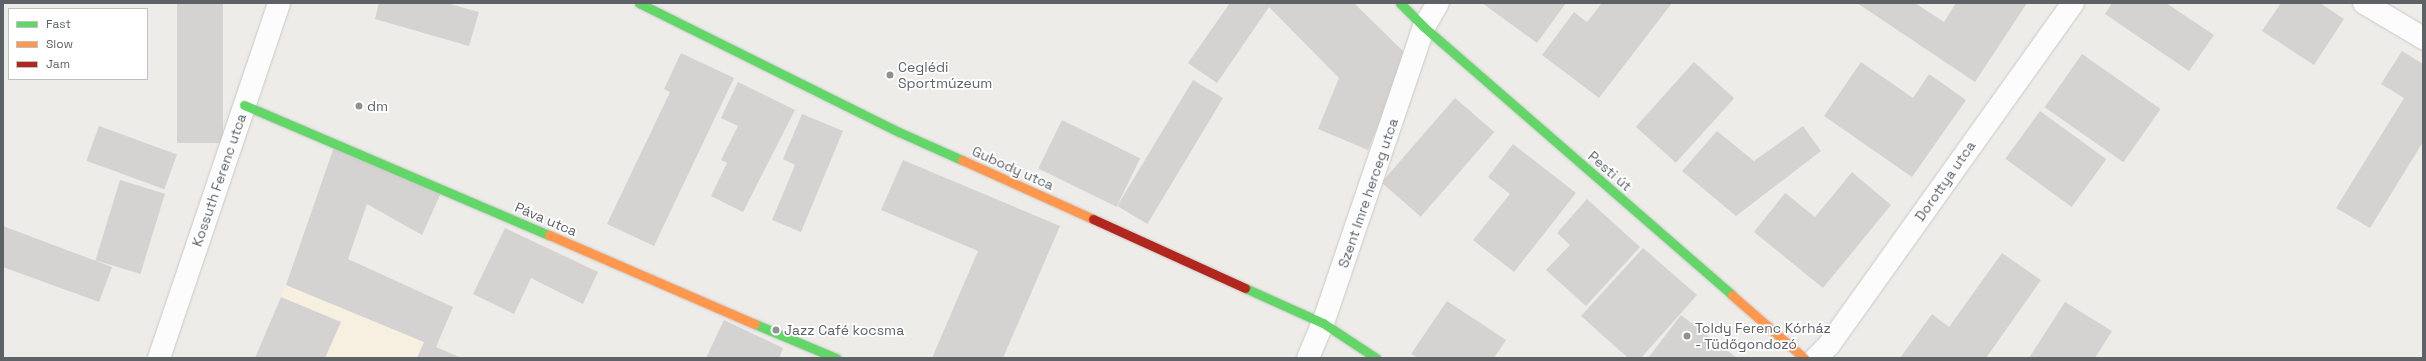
<!DOCTYPE html>
<html>
<head>
<meta charset="utf-8">
<style>
  body { margin:0 }
  #map { position:relative; width:2426px; height:361px; overflow:hidden; background:#edece8; font-family:"Space Grotesk",sans-serif }
  div>[style] { position:absolute }
  [style*='--x'] { left:calc(var(--x)*1px); top:calc(var(--y)*1px); width:calc(var(--w)*1px); rotate:calc(var(--a)*1deg) }
  .commercial>* { inset:0; background:#f7f0e1 }
  .building>* { inset:0; background:#d4d3d1; transform-origin:0 0 }
  .roads { filter:drop-shadow(0 0 1px #c9c9c9) drop-shadow(0 0 1px #c9c9c9) }
  .street>* { height:22px; margin:-11px; padding:0 11px; transform-origin:11px; border-radius:11px; background:#fcfcfc }
  .fast>* { height:9px; margin:-4.5px; padding:0 4.5px; transform-origin:4.5px; border-radius:4.5px; background:#63d668 }
  .slow>* { height:9px; margin:-4.5px; padding:0 4.5px; transform-origin:4.5px; border-radius:4.5px; background:#ff974d }
  .jam>* { height:9px; margin:-4.5px; padding:0 4.5px; transform-origin:4.5px; border-radius:4.5px; background:#b3261e }
  .dots>* { width:11px; height:11px; translate:-50% -50%; box-sizing:border-box; border:2px solid #fff; border-radius:50% }
  span { translate:-50% -50%; white-space:nowrap; text-align:center; line-height:1.15; -webkit-text-stroke:3.5px #fff; paint-order:stroke }
  .poi-label { font-size:14px; color:#5d6267 }
  .left { translate:0 -50%; text-align:left }
  .street-label { font-size:14px; color:#5d6267 }
  .frame { position:absolute; inset:0; border:4px solid #5d6267; pointer-events:none }
  .legend { position:absolute; left:8px; top:8px; width:140px; height:72px; box-sizing:border-box; background:#fff; border:1px solid #bec0c2; margin:0; padding:5px 7px; list-style:none; font-size:12px; color:#5d6267 }
  .legend li { display:flex; align-items:center; gap:8px; height:20px }
  .legend b { width:20px; border:1px solid #bec0c2 }
</style>
</head>
<body>
<div id="map">
  <div class="commercial">
    <div style="clip-path:polygon(286px 285px,424px 342px,462px 358px,256px 358px)"></div>
  </div>
  <div class="building">
    <div style="left:177px;top:3px;width:46px;height:140px"></div>
    <div style="clip-path:polygon(379px 3px,446px 3px,479px 12px,469px 46px,375px 19px)"></div>
    <div style="clip-path:polygon(1230px 3px,1354px 3px,1407px 55px,1368px 150px,1318px 129px,1339px 78px,1269px 7px,1217px 83px,1188px 63px)"></div>
    <div style="clip-path:polygon(1482px 3px,1566px 3px,1537px 43px)"></div>
    <div style="clip-path:polygon(1602px 3px,1672px 3px,1599px 98px,1542px 55px,1574px 12px,1587px 22px)"></div>
    <div style="clip-path:polygon(1857px 3px,1915px 3px,1944px 22px,1956px 3px,2027px 3px,1975px 82px)"></div>
    <div style="clip-path:polygon(2112px 3px,2166px 3px,2214px 35px,2189px 71px,2105px 14px)"></div>
    <div style="clip-path:polygon(2281px 3px,2320px 3px,2344px 19px,2314px 65px,2262px 31px)"></div>
    <div style="clip-path:polygon(2402px 51px,2423px 64px,2423px 142px,2370px 228px,2336px 208px,2404px 98px,2381px 84px)"></div>
    <div style="clip-path:polygon(681px 53px,734px 78px,654px 246px,607px 224px,670px 92px,664px 89px)"></div>
    <div style="left:2082px;top:54px;width:96px;height:65px;rotate:35deg"></div>
    <div style="left:1694px;top:62px;width:54px;height:87px;rotate:42deg"></div>
    <div style="clip-path:polygon(1861px 62px,1913px 98px,1929px 74px,1966px 100px,1912px 177px,1824px 116px)"></div>
    <div style="left:1193px;top:80px;width:35px;height:147px;rotate:31deg"></div>
    <div style="clip-path:polygon(738px 82px,795px 110px,743px 212px,711px 196px,727px 163px,721px 160px,738px 126px,721px 118px)"></div>
    <div style="left:1455px;top:98px;width:52px;height:112px;rotate:41deg"></div>
    <div style="left:2040px;top:111px;width:82px;height:59px;rotate:36deg"></div>
    <div style="clip-path:polygon(802px 114px,843px 131px,801px 232px,772px 220px,795px 165px,783px 159px)"></div>
    <div style="left:1062px;top:120px;width:87px;height:54px;rotate:26deg"></div>
    <div style="left:99px;top:126px;width:83px;height:37px;rotate:20deg"></div>
    <div style="clip-path:polygon(1803px 126px,1821px 151px,1736px 216px,1682px 171px,1717px 131px,1754px 161px)"></div>
    <div style="clip-path:polygon(1513px 144px,1576px 193px,1514px 272px,1473px 240px,1510px 194px,1488px 177px)"></div>
    <div style="clip-path:polygon(334px 147px,441px 193px,422px 235px,367px 204px,348px 259px,453px 307px,436px 347px,462px 358px,417px 358px,424px 342px,286px 285px)"></div>
    <div style="clip-path:polygon(903px 160px,1060px 226px,1003px 358px,932px 358px,978px 251px,881px 210px)"></div>
    <div style="clip-path:polygon(1852px 172px,1891px 205px,1823px 288px,1754px 232px,1785px 193px,1815px 217px)"></div>
    <div style="left:120px;top:180px;width:47px;height:84px;rotate:17deg"></div>
    <div style="clip-path:polygon(1587px 199px,1640px 247px,1586px 306px,1546px 270px,1570px 245px,1557px 233px)"></div>
    <div style="clip-path:polygon(3px 226px,112px 267px,99px 302px,3px 267px)"></div>
    <div style="clip-path:polygon(505px 228px,598px 272px,583px 304px,531px 278px,514px 314px,473px 294px)"></div>
    <div style="clip-path:polygon(1643px 248px,1697px 295px,1641px 358px,1628px 358px,1581px 316px)"></div>
    <div style="clip-path:polygon(2002px 253px,2041px 280px,1986px 358px,1900px 358px,1932px 314px,1949px 327px)"></div>
    <div style="clip-path:polygon(281px 297px,341px 322px,325px 358px,255px 358px)"></div>
    <div style="clip-path:polygon(1447px 301px,1506px 340px,1494px 358px,1418px 358px,1411px 354px)"></div>
    <div style="clip-path:polygon(2065px 302px,2112px 331px,2095px 358px,2029px 358px)"></div>
    <div style="clip-path:polygon(1681px 315px,1737px 358px,1648px 358px)"></div>
    <div style="clip-path:polygon(724px 320px,783px 348px,779px 358px,706px 358px)"></div>
  </div>
  <div class="roads">
    <div class="street">
      <div style="--x:2364;--y:3;--w:69;--a:30.7"></div>
      <div style="--x:159;--y:358;--w:375;--a:-71.3"></div>
      <div style="--x:1308;--y:358;--w:38;--a:-67"></div>
      <div style="--x:1323;--y:323;--w:313;--a:-71.2"></div>
      <div style="--x:1424;--y:27;--w:28;--a:-60"></div>
      <div style="--x:1816;--y:358;--w:18;--a:-45"></div>
      <div style="--x:1829;--y:345;--w:420;--a:-54.5"></div>
    </div>
    <div class="fast">
      <div style="--x:639;--y:3;--w:290;--a:26.4"></div>
      <div style="--x:899;--y:132;--w:69;--a:24"></div>
      <div style="--x:1400;--y:3;--w:34;--a:45"></div>
      <div style="--x:1424;--y:27;--w:408;--a:41"></div>
      <div style="--x:244;--y:105;--w:332;--a:23.1"></div>
      <div style="--x:1245;--y:288;--w:85;--a:24.2"></div>
      <div style="--x:1323;--y:323;--w:64;--a:33.4"></div>
      <div style="--x:755;--y:324;--w:88;--a:22.8"></div>
    </div>
    <div class="slow">
      <div style="--x:962;--y:160;--w:144;--a:24.2"></div>
      <div style="--x:549;--y:235;--w:224;--a:23.4"></div>
      <div style="--x:1732;--y:295;--w:96;--a:41.2"></div>
    </div>
    <div class="jam">
      <div style="--x:1093;--y:219;--w:167;--a:24.4"></div>
    </div>
  </div>
  <div class="dots">
    <div style="left:890px;top:75px;background:#8f9294"></div>
    <div style="left:359px;top:106px;background:#8f9294"></div>
    <div style="left:776px;top:330px;background:#8f9294"></div>
    <div style="left:1687px;top:336px;background:#8f9294"></div>
  </div>
  <div class="poi-label">
    <span class="left" style="left:898px;top:75px">Ceglédi<br>Sportmúzeum</span>
    <span class="left" style="left:367px;top:106px">dm</span>
    <span class="left" style="left:1695px;top:336px">Toldy Ferenc Kórház<br>- Tüdőgondozó</span>
    <span class="left" style="left:784px;top:330px">Jazz Café kocsma</span>
  </div>
  <div class="street-label">
    <span style="left:1013px;top:168px;rotate:24deg">Gubody utca</span>
    <span style="left:1610px;top:171px;rotate:41deg">Pesti út</span>
    <span style="left:219px;top:180px;rotate:-71deg">Kossuth Ferenc utca</span>
    <span style="left:1945px;top:181px;rotate:-55deg">Dorottya utca</span>
    <span style="left:1368px;top:193px;rotate:-71deg">Szent Imre herceg utca</span>
    <span style="left:546px;top:219px;rotate:23deg">Páva utca</span>
  </div>
  <div class="frame"></div>
  <ul class="legend">
  <li><b style="height:5px;background:#63d668"></b>Fast</li>
  <li><b style="height:5px;background:#ff974d"></b>Slow</li>
  <li><b style="height:5px;background:#b3261e"></b>Jam</li>
  </ul>
</div>
</body>
</html>
